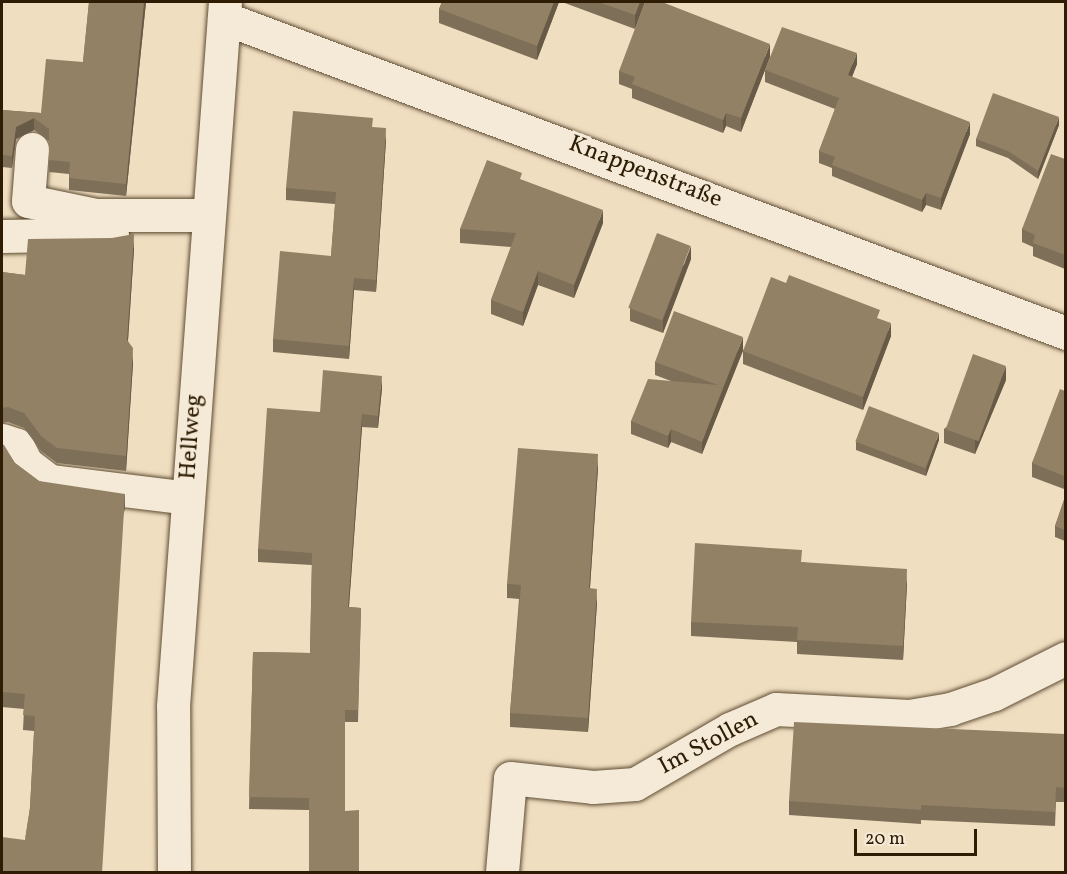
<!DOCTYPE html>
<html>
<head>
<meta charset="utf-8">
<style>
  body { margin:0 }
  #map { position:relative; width:1067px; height:874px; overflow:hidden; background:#f0dec1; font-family:Vollkorn,serif }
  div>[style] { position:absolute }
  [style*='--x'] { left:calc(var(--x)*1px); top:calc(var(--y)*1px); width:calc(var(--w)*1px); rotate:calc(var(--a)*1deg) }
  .roads { filter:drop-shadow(0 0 2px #5e4d33) drop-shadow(0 0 2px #5e4d33) }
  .minor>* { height:33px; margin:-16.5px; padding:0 16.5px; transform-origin:16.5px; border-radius:16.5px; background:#f5ead7 }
  .wall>* { inset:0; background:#7e6f58 }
  .shaded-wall>* { inset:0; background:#675a47; transform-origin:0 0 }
  .building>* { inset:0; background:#938166; transform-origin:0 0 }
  span { translate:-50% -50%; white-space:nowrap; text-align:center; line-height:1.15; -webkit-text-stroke:6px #f5ead7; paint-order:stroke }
  .street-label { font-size:24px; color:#2e1d04 }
  .frame { position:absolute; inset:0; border:3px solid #2e1d04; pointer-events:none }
  .scale { position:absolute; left:854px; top:829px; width:123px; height:27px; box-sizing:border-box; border:3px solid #2e1d04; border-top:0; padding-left:8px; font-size:18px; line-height:21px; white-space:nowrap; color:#2e1d04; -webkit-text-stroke:4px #f5ead7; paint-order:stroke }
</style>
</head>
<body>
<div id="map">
  <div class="roads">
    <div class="minor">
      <div style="--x:224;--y:18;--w:899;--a:20.51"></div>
      <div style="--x:32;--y:149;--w:52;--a:94.4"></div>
      <div style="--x:28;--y:201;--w:69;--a:11.6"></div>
      <div style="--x:96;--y:215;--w:113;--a:0"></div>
      <div style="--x:2;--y:236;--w:110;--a:-1"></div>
      <div style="--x:2;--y:440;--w:16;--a:18"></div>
      <div style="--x:17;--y:445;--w:20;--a:63"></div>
      <div style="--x:26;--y:463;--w:30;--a:37"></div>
      <div style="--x:50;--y:481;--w:139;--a:7"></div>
      <div style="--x:174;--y:872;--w:166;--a:-90.3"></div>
      <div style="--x:173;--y:706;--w:706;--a:-85.78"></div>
      <div style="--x:502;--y:872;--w:94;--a:-85.1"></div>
      <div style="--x:510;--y:778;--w:83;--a:6.2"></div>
      <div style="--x:593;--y:787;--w:42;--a:-4.1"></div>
      <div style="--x:635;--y:784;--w:110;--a:-30.1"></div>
      <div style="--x:730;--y:729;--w:50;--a:-23.5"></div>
      <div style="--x:776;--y:709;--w:133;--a:3"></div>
      <div style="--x:909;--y:716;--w:42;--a:-9.7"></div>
      <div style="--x:950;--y:709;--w:46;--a:-18.8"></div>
      <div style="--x:994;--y:694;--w:80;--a:-26.6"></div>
    </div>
  </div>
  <div class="wall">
    <div style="clip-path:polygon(89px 2px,146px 2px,126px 196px,69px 190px,69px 174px,49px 172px,49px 141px,34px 130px,16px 139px,12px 168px,2px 167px,2px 110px,41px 113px,83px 62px)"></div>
    <div style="clip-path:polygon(442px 2px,559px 2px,537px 60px,439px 23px,439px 9px)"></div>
    <div style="clip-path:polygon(562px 2px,645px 2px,635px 29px)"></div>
    <div style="clip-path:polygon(770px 57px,741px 132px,726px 126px,723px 133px,632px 98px,632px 89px,619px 84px,619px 71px)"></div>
    <div style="clip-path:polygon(857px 64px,852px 77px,970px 134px,941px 210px,926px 205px,922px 212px,832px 176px,832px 168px,819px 163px,819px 151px,835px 109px,765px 82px,765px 70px)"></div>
    <div style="clip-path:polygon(1059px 125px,1038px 179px,1008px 158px,976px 146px,976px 139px)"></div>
    <div style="clip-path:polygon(373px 127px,386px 140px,376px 292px,354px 290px,349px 359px,273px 352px,273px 339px,331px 256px,335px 204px,286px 200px,286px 188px)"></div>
    <div style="clip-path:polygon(1065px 159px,1065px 269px,1033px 256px,1033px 247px,1022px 242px,1022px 229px)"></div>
    <div style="clip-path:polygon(522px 180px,603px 223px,574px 298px,538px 285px,523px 326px,491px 314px,491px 300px,511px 247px,460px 243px,460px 229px)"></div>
    <div style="clip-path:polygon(134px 249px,128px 341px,133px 363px,126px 471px,57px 463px,41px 451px,24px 428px,8px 422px,2px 423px,2px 272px,25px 275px)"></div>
    <div style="clip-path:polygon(691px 259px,663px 333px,630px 321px,630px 308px)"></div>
    <div style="clip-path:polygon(880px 319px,891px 336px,863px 410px,743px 364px,743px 351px,702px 454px,671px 442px,668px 448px,631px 434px,631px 421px,671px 381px,655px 375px,655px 362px,743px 350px)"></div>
    <div style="clip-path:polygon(1006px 380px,975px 454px,944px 443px,944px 429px)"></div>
    <div style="clip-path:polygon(382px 388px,378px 428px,362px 427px,349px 607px,361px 608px,358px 722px,345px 722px,309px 810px,249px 809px,253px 652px,310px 653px,312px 565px,258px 562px,258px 549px,320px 412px)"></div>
    <div style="clip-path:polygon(1065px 391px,1064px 489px,1032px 477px,1032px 463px)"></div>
    <div style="clip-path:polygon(939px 440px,926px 476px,856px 450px,856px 442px)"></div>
    <div style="clip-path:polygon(2px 444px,15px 463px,39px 481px,125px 509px,25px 840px,30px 808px,34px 731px,23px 730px,24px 709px,2px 707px)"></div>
    <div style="clip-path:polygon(598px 468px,590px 588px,597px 603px,588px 732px,510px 727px,510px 713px,519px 599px,507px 598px,507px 584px)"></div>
    <div style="clip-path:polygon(1065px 497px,1065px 541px,1055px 537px,1055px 526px)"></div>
    <div style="clip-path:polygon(802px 562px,907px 583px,903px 660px,797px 654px,797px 642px,691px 636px,691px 622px)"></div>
    <div style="clip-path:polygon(1065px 734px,1065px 802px,1056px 802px,1055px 826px,921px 820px,921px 824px,789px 815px,789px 801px)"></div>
  </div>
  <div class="shaded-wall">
    <div style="clip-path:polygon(144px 2px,146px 2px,126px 196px,126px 184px)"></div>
    <div style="clip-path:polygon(554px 2px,559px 2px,537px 60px,537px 46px)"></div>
    <div style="clip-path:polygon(640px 2px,645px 2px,635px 29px,635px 15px)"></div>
    <div style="clip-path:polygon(770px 44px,770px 57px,741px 132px,741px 118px)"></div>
    <div style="clip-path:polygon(857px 53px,857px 64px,848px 87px,848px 75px)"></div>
    <div style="clip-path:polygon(726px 113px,726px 126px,723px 133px,723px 120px)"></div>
    <div style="clip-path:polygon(1059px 117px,1059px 125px,1038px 179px,1038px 171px)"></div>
    <div style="clip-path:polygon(34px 118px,34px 130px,16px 139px,12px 168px,12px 156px,16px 127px)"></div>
    <div style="clip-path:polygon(970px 122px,970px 134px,941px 210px,941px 198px)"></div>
    <div style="clip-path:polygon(386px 128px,386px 140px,376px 292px,376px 280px)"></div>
    <div style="clip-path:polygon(926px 193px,926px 205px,922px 212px,922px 200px)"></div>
    <div style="clip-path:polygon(603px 210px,603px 223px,574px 298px,574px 285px)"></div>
    <div style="clip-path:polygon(134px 234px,134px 249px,127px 355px,127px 340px)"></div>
    <div style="clip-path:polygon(691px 246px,691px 259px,663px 333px,663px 320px)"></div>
    <div style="clip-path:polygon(538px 271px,538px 285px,523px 326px,523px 312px)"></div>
    <div style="clip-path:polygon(354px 278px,354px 290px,349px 359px,349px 346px)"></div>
    <div style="clip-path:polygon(891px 323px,891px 336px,863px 410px,863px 397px)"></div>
    <div style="clip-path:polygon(743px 337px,743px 350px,702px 454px,702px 442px)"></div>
    <div style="clip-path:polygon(133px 348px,133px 363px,126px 471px,126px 456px)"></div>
    <div style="clip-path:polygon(1006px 366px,1006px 380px,975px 454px,975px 441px)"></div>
    <div style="clip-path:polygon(382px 376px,382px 388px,378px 428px,378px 416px)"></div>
    <div style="clip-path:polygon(362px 414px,362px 427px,348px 619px,348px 607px)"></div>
    <div style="clip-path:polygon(671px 429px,671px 442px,668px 448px,668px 436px)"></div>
    <div style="clip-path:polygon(939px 433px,939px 440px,926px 476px,926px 469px)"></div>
    <div style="clip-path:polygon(598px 454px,598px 468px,589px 602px,589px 588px)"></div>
    <div style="clip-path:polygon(1065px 472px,1065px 485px,1064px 489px,1064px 476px)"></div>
    <div style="left:125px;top:494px;width:15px;height:380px;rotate:90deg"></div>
    <div style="clip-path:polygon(907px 569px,907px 583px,903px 660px,903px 646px)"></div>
    <div style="clip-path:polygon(597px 589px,597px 603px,588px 732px,588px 718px)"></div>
  </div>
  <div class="building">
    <div style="clip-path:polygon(89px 2px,144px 2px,126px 184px,69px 178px,70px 162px,49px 160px,49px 129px,34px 118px,16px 127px,12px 156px,2px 155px,2px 110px,41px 113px,46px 59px,83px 62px)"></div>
    <div style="clip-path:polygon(442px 2px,554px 2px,537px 46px,439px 9px)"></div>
    <div style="clip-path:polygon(598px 2px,640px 2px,635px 15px)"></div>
    <div style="clip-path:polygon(645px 2px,662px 2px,770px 44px,741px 118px,726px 113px,723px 120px,677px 102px,632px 84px,635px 77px,619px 71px)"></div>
    <div style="clip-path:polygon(782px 27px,857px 53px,848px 75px,970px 122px,941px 198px,926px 193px,922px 200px,832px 165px,835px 157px,819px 151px,839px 98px,765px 70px)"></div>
    <div style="clip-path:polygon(993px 93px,1059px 117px,1038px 171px,1008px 151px,976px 139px)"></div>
    <div style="clip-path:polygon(293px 111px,373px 118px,372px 127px,386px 128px,376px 280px,354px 278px,349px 346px,273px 339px,280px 251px,331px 256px,336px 192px,286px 188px)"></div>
    <div style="clip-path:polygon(1051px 154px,1065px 159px,1065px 255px,1033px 243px,1035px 235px,1022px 229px)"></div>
    <div style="clip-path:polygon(487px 160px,522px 173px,520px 179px,603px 210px,574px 285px,538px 271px,523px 312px,491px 300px,516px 233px,460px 229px)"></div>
    <div style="left:657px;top:233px;width:36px;height:80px;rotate:21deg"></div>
    <div style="clip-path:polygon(134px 234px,127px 340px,133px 348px,126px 456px,57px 448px,41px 436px,24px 413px,8px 407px,2px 408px,2px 272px,25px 275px,28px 239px,112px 238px)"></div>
    <div style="clip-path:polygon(789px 275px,880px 310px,877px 318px,891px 323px,863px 397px,743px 351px,771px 277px,786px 283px)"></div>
    <div style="clip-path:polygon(674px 311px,743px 337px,702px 442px,671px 429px,668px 436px,631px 421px,648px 379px,718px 385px,655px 362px)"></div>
    <div style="left:973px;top:354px;width:35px;height:80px;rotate:20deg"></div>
    <div style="clip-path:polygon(323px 370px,382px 376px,378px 416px,362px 414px,348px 607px,361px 608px,358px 710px,345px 710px,345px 811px,359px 810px,359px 873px,309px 873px,309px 798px,249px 797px,253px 652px,310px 653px,312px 553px,258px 549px,267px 408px,320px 412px)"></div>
    <div style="clip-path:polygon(1060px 389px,1065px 391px,1065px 472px,1064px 476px,1032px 463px)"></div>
    <div style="left:869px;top:406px;width:75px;height:38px;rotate:21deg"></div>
    <div style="clip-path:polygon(2px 444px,4px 445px,15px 463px,39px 481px,125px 494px,102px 873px,2px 873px,2px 837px,25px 840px,30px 808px,35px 716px,23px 715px,25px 694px,2px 692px)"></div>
    <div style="clip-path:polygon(518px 448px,598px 454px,589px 588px,597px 589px,588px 718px,510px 713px,521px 585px,507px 584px)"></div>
    <div style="clip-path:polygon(1065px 497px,1065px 530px,1055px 526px)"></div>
    <div style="clip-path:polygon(695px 543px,802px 550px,801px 562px,907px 569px,903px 646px,797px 640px,798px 627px,691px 622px)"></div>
    <div style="clip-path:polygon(794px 722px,1065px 734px,1065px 788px,1056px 787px,1055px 812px,921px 805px,921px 810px,789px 801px)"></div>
  </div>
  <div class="street-label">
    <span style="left:645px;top:173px;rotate:21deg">Knappenstraße</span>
    <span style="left:192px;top:437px;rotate:-86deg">Hellweg</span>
    <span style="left:709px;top:744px;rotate:-28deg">Im Stollen</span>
  </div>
  <div class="frame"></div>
  <div class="scale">20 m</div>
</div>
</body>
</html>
